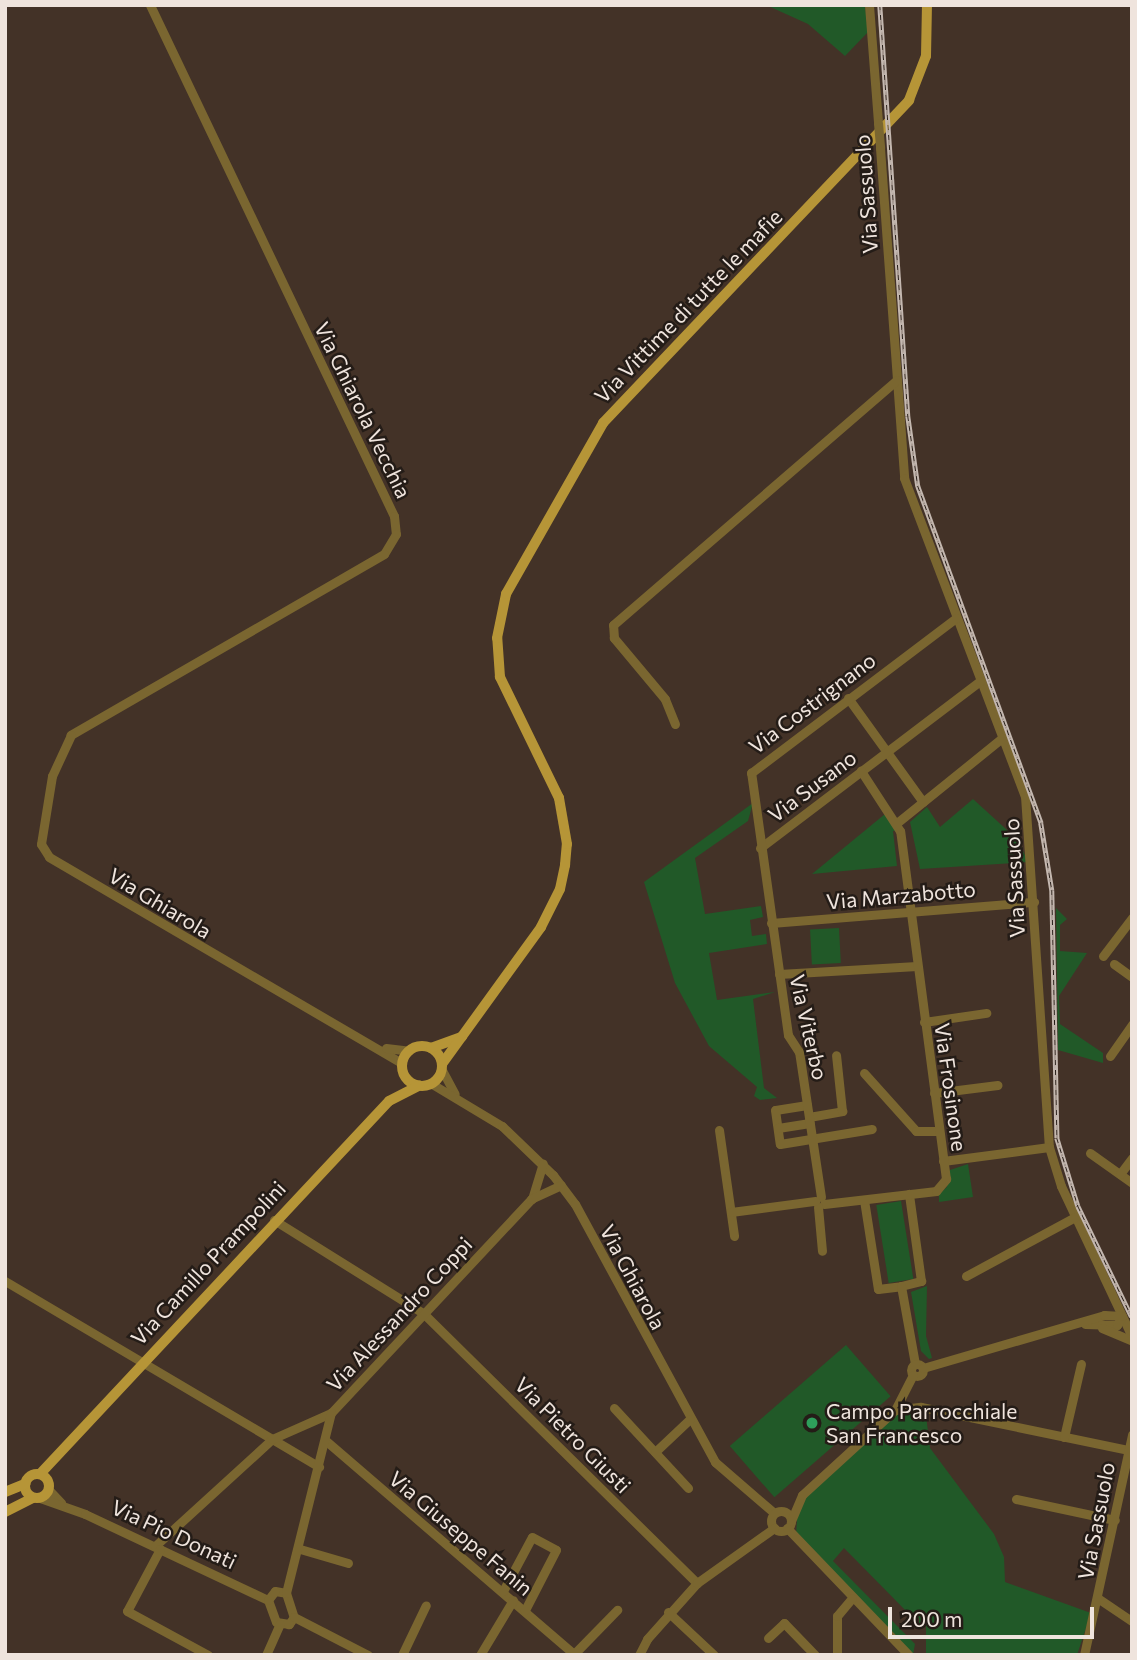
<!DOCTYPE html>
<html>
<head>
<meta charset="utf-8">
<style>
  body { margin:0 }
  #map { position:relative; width:1137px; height:1660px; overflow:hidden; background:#433227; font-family:Commissioner,sans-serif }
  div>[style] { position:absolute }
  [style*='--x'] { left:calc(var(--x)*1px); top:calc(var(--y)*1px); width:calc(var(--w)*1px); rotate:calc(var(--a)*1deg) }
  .green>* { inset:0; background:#215928; transform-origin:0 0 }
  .minor>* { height:9px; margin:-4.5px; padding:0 4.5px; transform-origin:4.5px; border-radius:4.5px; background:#7a6630 }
  .minor>.ring { margin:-4.5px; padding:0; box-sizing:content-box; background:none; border:9px solid #7a6630; border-radius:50% }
  .major>* { height:10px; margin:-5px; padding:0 5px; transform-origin:5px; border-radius:5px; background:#b69537 }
  .major>.ring { margin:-5px; padding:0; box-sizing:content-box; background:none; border:10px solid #b69537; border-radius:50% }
  .rail>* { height:4.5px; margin-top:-2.25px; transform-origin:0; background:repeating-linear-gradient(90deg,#241c17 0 5px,#c4b8b0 0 10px); box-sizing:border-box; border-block:2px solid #c4b8b0 }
  .minor-bridge>* { height:9px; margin:-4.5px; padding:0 4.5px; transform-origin:4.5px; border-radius:4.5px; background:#7a6630 }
  .dots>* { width:19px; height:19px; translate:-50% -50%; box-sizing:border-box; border:4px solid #241c17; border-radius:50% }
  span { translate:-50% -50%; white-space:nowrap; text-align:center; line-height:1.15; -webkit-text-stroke:5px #241c17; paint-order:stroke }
  .street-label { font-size:21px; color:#efe4dd }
  .poi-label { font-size:21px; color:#efe4dd }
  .left { translate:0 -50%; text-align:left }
  .frame { position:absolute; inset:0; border:7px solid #efe4dd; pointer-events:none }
  .scale { position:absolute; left:888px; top:1607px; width:206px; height:32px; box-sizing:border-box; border:4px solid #efe4dd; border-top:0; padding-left:9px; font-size:21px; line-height:24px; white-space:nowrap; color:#efe4dd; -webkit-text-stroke:5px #241c17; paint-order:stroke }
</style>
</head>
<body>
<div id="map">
  <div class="green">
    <div style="clip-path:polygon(766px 5px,865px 5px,868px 32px,845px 56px,808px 24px)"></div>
    <div style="clip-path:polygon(973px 799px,1018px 840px,1028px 862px,920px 869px,910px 822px,927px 807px,940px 827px)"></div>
    <div style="clip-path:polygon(753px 803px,748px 821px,695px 858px,705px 914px,761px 906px,763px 917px,750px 920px,752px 936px,766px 934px,767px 944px,709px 953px,717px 1000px,775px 992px,753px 999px,764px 1088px,777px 1098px,760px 1100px,754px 1096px,757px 1087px,709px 1046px,675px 983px,644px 882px)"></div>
    <div style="clip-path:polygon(885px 814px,899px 830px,893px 831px,897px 866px,812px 874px)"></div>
    <div style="clip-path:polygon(1056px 908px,1067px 919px,1060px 925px,1060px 951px,1087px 953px,1059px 996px,1060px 1024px,1103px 1053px,1103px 1063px,1058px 1050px)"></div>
    <div style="left:839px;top:928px;width:35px;height:29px;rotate:87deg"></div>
    <div style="clip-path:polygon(968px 1164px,973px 1197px,939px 1202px,939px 1194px,947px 1187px,947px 1171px)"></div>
    <div style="left:901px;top:1201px;width:79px;height:25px;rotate:81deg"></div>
    <div style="clip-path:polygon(927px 1286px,926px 1336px,932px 1358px,929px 1359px,921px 1351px,911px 1292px)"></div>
    <div style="left:846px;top:1345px;width:68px;height:154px;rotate:49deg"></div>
    <div style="clip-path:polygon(917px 1411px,926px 1415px,930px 1448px,994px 1534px,1004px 1557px,1005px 1582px,1091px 1613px,1077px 1655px,926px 1655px,926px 1625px,919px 1625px,919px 1618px,910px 1615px,844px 1548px,833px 1561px,915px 1644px,913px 1655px,796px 1535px,798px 1505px,899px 1412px)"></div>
  </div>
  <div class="minor">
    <div style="--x:150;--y:5;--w:566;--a:64.48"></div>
    <div style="--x:394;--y:516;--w:18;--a:84"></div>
    <div style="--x:396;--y:534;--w:23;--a:121"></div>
    <div style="--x:384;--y:554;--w:362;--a:150"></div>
    <div style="--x:71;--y:735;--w:45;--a:114.9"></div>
    <div style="--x:52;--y:776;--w:69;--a:99.2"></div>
    <div style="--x:41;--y:844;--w:15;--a:58"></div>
    <div style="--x:49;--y:857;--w:409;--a:30.3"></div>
    <div style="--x:869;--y:5;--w:118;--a:85.6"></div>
    <div style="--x:880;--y:148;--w:331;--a:85.8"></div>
    <div style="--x:904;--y:478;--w:340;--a:69.2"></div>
    <div style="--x:1025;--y:796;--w:352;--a:86.1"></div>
    <div style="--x:1049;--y:1147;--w:41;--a:72.9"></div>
    <div style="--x:1061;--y:1186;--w:167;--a:64.8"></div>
    <div style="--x:848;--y:698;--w:128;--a:54.2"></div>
    <div style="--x:675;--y:724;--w:27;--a:-112"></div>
    <div style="--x:665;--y:699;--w:80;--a:-129.9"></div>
    <div style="--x:614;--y:638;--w:13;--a:-94"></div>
    <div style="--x:613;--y:625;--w:375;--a:-40.8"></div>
    <div style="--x:898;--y:822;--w:134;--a:-38.9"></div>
    <div style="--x:760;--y:848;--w:276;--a:-37.2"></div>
    <div style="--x:771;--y:923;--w:264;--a:-4.6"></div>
    <div style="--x:1103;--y:956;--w:48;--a:-52.7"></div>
    <div style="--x:1114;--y:964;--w:22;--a:36"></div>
    <div style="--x:779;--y:974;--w:138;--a:-3.3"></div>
    <div style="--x:924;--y:1022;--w:63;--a:-8.3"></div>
    <div style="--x:386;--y:1048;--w:23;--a:7"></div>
    <div style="--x:1110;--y:1056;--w:39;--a:-55"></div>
    <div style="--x:442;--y:1070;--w:27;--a:62"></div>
    <div style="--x:864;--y:1073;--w:78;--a:48.1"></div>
    <div style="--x:916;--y:1131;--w:23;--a:0"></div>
    <div style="--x:432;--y:1084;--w:82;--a:31"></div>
    <div style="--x:502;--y:1126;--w:71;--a:43.9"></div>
    <div style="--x:553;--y:1175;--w:36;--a:53"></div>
    <div style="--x:575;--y:1204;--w:294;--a:61.5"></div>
    <div style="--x:715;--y:1462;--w:78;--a:40.8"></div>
    <div style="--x:934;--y:1093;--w:64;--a:-7.1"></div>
    <div style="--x:807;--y:1105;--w:32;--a:171"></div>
    <div style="--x:775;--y:1110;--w:34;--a:82"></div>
    <div style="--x:780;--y:1144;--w:93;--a:-9.3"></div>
    <div style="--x:809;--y:1117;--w:34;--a:-10"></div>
    <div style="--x:842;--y:1111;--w:56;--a:-96.1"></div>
    <div style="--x:778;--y:1128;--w:32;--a:-9"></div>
    <div style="--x:719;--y:1130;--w:107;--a:81.9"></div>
    <div style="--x:1090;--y:1153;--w:52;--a:35.5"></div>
    <div style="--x:943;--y:1161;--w:107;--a:-7.5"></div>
    <div style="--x:1120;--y:1174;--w:20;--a:-53"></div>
    <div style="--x:821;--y:1197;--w:147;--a:-98.6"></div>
    <div style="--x:799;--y:1052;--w:20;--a:-123"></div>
    <div style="--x:788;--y:1035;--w:265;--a:-98"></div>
    <div style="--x:751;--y:773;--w:257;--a:-37.1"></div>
    <div style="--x:532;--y:1199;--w:37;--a:-73"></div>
    <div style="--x:864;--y:1200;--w:90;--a:81.1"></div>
    <div style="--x:878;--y:1289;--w:23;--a:-7"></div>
    <div style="--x:901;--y:1286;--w:21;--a:-14"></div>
    <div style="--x:921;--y:1281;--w:88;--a:-97.9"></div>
    <div style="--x:824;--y:1204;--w:113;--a:-6.6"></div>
    <div style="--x:936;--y:1191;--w:16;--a:-50"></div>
    <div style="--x:946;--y:1179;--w:351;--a:-97.5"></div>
    <div style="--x:900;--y:831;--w:72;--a:-123"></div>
    <div style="--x:818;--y:1207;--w:44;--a:84.8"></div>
    <div style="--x:731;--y:1212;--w:85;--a:-7.5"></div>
    <div style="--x:274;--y:1220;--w:176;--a:32"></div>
    <div style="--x:423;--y:1313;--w:385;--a:44.6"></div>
    <div style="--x:966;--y:1276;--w:124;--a:-28.4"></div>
    <div style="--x:5;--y:1281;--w:365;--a:30.6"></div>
    <div style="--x:901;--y:1286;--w:79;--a:79.8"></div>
    <div style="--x:1085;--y:1324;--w:32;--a:2"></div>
    <div style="--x:1117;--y:1325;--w:10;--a:-61"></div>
    <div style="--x:1102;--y:1328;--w:33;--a:23"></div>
    <div class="ring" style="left:911px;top:1364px;width:3px;height:3px"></div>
    <div style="--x:923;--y:1368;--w:189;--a:-16.3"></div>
    <div style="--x:1104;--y:1315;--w:18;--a:3"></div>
    <div style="--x:614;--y:1408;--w:109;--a:47.2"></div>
    <div style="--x:895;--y:1410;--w:26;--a:-7"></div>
    <div style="--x:921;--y:1407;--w:211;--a:11.7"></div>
    <div style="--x:1064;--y:1437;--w:75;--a:-76.9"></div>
    <div style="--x:325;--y:1440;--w:330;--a:40.7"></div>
    <div style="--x:655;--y:1452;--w:48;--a:-43.3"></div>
    <div style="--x:49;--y:1490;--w:18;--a:47"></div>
    <div style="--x:40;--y:1498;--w:48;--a:19.6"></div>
    <div style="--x:85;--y:1514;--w:202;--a:25.2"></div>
    <div style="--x:1016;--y:1499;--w:101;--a:12"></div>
    <div class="ring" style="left:771px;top:1511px;width:11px;height:11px"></div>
    <div style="--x:791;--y:1521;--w:28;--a:-67"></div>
    <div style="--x:802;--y:1495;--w:126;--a:-42.4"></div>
    <div style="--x:895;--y:1410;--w:39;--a:-63"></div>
    <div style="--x:787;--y:1528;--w:176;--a:46.2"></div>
    <div style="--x:155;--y:1546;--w:159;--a:-42.4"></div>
    <div style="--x:272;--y:1439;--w:64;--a:-23.8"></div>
    <div style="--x:331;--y:1413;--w:293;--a:-46.9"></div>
    <div style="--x:531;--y:1199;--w:33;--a:-25"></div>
    <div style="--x:160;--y:1549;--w:70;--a:118"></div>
    <div style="--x:127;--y:1611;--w:92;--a:28.5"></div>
    <div style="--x:300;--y:1549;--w:50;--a:16.3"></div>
    <div style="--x:275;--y:1591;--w:11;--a:10"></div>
    <div style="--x:286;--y:1593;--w:25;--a:72"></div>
    <div style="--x:294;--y:1617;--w:9;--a:126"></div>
    <div style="--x:289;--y:1624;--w:13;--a:-171"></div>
    <div style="--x:276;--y:1622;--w:23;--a:-110"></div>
    <div style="--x:268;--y:1600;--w:11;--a:-52"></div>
    <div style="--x:503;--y:1591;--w:61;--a:-61.8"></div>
    <div style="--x:532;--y:1537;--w:27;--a:28"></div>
    <div style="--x:556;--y:1550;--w:68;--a:117.3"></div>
    <div style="--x:286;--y:1593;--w:186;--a:-76"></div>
    <div style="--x:1099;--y:1599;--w:40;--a:34"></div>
    <div style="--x:668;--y:1612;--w:63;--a:43.1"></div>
    <div style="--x:294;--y:1617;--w:83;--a:27.2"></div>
    <div style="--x:768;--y:1638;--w:22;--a:-43"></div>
    <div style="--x:784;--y:1623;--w:45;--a:45.9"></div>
    <div style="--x:574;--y:1654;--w:62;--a:-45.7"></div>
    <div style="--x:266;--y:1655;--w:34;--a:-66"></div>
    <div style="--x:402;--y:1655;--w:55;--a:-64.4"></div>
    <div style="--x:480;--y:1655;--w:64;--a:-59"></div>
    <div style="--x:639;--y:1655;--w:18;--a:-63"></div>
    <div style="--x:647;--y:1639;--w:75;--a:-48.2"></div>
    <div style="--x:697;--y:1583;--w:95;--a:-35.5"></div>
    <div style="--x:837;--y:1655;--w:39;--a:-90"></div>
    <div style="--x:837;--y:1616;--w:23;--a:-50"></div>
    <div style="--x:1084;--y:1655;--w:226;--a:-77.7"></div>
  </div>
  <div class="major">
    <div class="ring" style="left:402px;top:1046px;width:30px;height:30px"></div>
    <div style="--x:431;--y:1048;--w:33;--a:-20"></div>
    <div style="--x:442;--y:1064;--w:169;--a:-54.1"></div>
    <div style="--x:541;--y:927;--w:42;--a:-63.4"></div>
    <div style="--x:560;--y:889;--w:25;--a:-78"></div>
    <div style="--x:565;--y:865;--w:21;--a:-85"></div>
    <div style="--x:567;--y:844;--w:47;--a:-99.9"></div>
    <div style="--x:559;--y:798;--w:135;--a:-116"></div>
    <div style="--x:500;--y:677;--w:39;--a:-94"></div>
    <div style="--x:497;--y:638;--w:45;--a:-78.4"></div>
    <div style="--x:506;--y:594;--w:197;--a:-60.4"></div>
    <div style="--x:603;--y:423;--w:445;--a:-46.5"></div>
    <div style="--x:909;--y:100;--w:47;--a:-68.9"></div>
    <div style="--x:926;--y:56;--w:51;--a:-88.9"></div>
    <div class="ring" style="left:25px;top:1474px;width:14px;height:14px"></div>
    <div style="--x:40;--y:1474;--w:511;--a:-46.9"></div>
    <div style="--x:389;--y:1101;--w:34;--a:-27"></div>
    <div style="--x:5;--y:1492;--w:22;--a:-22"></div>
    <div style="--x:5;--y:1512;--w:31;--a:-27"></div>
  </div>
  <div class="rail">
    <div style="--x:880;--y:5;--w:412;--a:86.1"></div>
    <div style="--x:908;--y:416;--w:71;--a:81.9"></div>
    <div style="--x:918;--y:486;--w:359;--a:69.9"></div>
    <div style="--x:1041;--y:823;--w:68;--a:80.7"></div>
    <div style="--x:1052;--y:890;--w:248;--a:88.8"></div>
    <div style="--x:1057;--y:1138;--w:71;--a:72.8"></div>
    <div style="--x:1078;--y:1206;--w:123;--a:64.1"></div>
  </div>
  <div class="minor-bridge">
    <div style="--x:878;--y:123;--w:25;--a:85"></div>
  </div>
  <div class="dots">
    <div style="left:812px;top:1423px;background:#2e9e5b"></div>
  </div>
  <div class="street-label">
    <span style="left:866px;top:194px;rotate:-94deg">Via Sassuolo</span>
    <span style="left:688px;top:306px;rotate:-46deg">Via Vittime di tutte le mafie</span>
    <span style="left:363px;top:410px;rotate:64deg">Via Ghiarola Vecchia</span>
    <span style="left:812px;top:703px;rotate:-37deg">Via Costrignano</span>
    <span style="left:812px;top:786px;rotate:-37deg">Via Susano</span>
    <span style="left:1014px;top:878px;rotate:-93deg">Via Sassuolo</span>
    <span style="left:901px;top:895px;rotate:-5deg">Via Marzabotto</span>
    <span style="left:160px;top:903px;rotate:31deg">Via Ghiarola</span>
    <span style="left:809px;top:1027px;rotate:77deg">Via Viterbo</span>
    <span style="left:951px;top:1087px;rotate:82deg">Via Frosinone</span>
    <span style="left:208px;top:1263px;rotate:-47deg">Via Camillo Prampolini</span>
    <span style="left:633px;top:1277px;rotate:62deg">Via Ghiarola</span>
    <span style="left:399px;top:1314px;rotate:-47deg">Via Alessandro Coppi</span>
    <span style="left:573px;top:1435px;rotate:45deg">Via Pietro Giusti</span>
    <span style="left:1096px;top:1521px;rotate:-79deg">Via Sassuolo</span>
    <span style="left:461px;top:1533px;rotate:40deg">Via Giuseppe Fanin</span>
    <span style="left:174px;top:1534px;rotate:25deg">Via Pio Donati</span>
  </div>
  <div class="poi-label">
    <span class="left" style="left:826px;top:1423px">Campo Parrocchiale<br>San Francesco</span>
  </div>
  <div class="frame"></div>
  <div class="scale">200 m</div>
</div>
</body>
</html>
